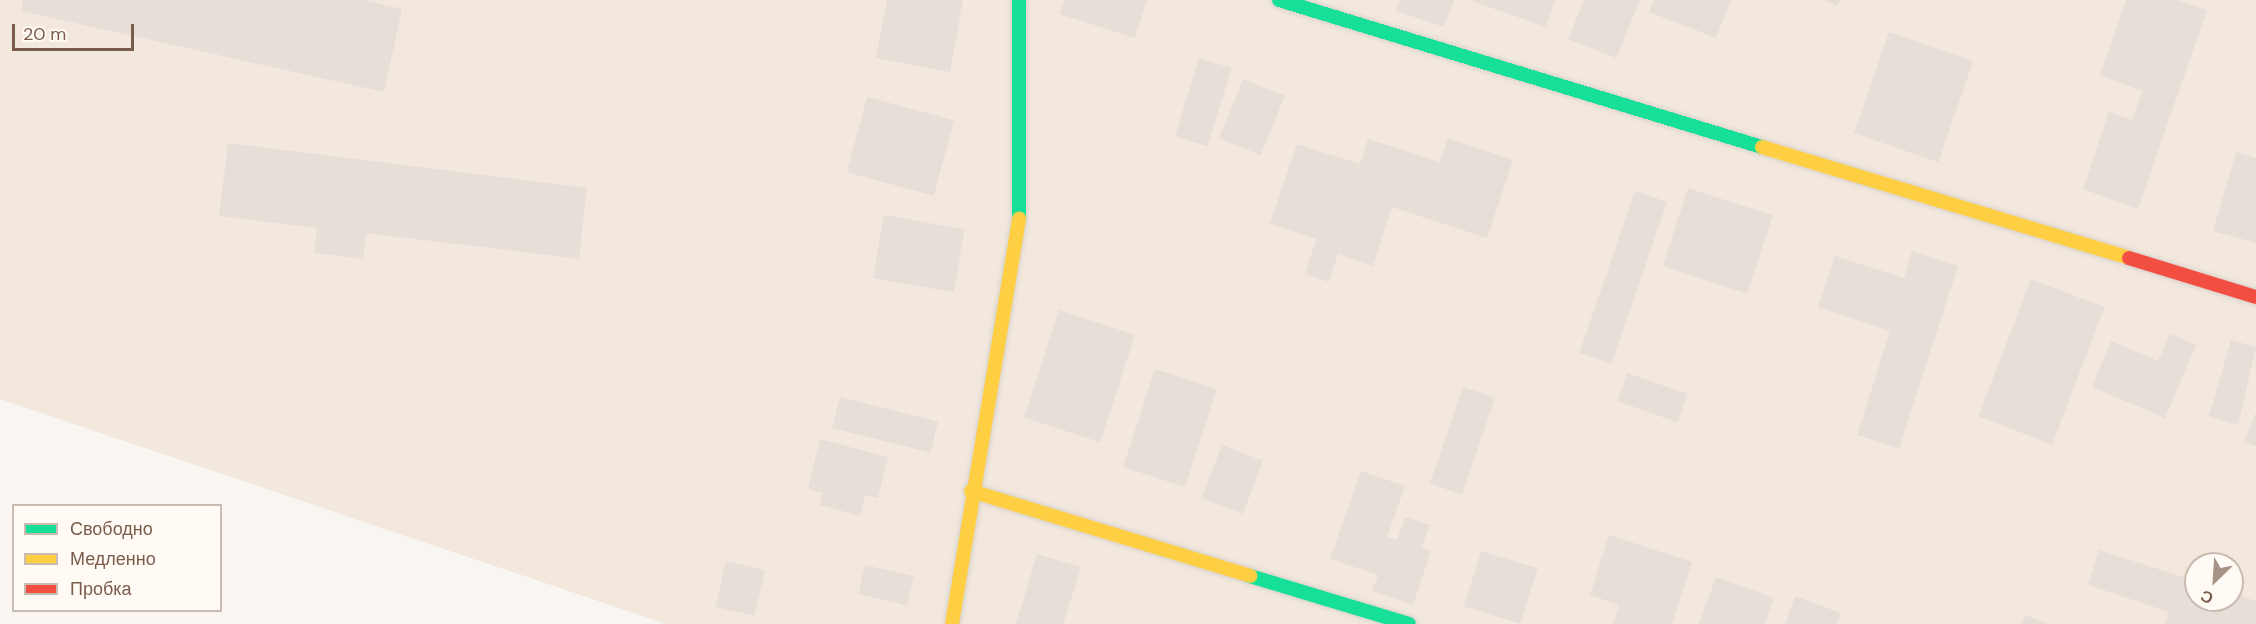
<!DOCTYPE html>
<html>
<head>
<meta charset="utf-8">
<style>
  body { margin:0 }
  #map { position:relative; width:2256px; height:624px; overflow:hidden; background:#f9f5f0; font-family:"DM Sans",sans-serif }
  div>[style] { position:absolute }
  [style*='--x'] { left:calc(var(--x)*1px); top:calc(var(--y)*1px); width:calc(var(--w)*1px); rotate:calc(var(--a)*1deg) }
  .residential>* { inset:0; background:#f2e8de }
  .building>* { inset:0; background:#e6ded7; transform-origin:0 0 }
  .roads { filter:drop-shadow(0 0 2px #d9d2cb) drop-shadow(0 0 2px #d9d2cb) }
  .fast>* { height:14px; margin:-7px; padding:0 7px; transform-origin:7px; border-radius:7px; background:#16e098 }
  .slow>* { height:14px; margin:-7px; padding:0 7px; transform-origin:7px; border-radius:7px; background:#ffcf43 }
  .jam>* { height:14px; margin:-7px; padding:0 7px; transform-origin:7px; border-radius:7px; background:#f24e42 }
  span { translate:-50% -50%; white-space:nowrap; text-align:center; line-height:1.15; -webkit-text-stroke:5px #fffaf3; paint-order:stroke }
  .legend { position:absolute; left:12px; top:504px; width:210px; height:108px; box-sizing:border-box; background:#fffaf3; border:2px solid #cabbb1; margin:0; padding:8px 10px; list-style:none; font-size:18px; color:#7a5c4d }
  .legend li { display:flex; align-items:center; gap:12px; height:30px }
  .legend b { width:30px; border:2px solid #cabbb1 }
  .north { position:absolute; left:2184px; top:552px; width:60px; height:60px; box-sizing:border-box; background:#fffaf3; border:2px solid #cabbb1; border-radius:50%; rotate:205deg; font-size:16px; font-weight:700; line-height:24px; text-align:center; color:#7a5c4d }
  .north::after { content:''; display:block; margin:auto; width:21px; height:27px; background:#a69286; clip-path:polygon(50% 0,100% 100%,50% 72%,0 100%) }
  .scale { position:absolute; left:12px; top:24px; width:122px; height:27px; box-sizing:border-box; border:3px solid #7a5c4d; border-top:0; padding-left:8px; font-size:18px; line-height:21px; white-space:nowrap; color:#7a5c4d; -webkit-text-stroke:4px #fffaf3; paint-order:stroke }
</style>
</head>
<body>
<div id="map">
  <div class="residential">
    <div style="clip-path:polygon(evenodd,0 0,2256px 0,2256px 624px,666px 624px,0 399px,0 0,2196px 564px,2232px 564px,2232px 600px,2196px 600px,2196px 564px)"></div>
  </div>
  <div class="building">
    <div style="clip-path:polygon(23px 0,363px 0,402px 9px,384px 92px,21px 11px)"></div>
    <div style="clip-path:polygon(887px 0,963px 0,950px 72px,876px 58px)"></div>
    <div style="clip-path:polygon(1064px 0,1147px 0,1135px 38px,1060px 14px)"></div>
    <div style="clip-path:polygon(1400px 0,1454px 0,1444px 27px,1396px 11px)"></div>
    <div style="clip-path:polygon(1469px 0,1555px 0,1546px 27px)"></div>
    <div style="clip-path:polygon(1584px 0,1640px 0,1616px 58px,1568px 39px)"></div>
    <div style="clip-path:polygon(1654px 0,1731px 0,1716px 38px,1649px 12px)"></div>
    <div style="clip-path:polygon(1823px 0,1840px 0,1837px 6px)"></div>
    <div style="clip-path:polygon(2126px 0,2178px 0,2207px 10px,2138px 209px,2083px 189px,2109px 112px,2132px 120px,2142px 91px,2100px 75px)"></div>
    <div style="left:1889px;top:32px;width:89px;height:107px;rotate:19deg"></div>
    <div style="left:1199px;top:58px;width:34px;height:82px;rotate:17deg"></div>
    <div style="left:1243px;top:79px;width:45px;height:64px;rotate:22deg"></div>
    <div style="left:867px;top:97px;width:90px;height:78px;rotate:15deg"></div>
    <div style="clip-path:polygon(1448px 138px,1513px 160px,1487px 238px,1392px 207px,1373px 266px,1338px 254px,1329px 282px,1305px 274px,1316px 239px,1270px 224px,1297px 144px,1360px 164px,1368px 139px,1440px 162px)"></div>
    <div style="clip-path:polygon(228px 143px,587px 188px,579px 259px,366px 233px,363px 259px,314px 253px,317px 228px,219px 216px)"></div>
    <div style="clip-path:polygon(2236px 152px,2256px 158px,2256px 243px,2213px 231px)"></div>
    <div style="left:1688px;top:188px;width:89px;height:82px;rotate:18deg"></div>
    <div style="left:1635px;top:191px;width:34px;height:171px;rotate:19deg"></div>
    <div style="left:884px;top:215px;width:82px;height:64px;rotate:10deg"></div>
    <div style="clip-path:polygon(1912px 251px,1958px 266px,1899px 448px,1857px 435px,1890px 331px,1818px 307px,1835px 256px,1904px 278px)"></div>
    <div style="left:2031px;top:279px;width:79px;height:147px;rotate:21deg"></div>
    <div style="left:1059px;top:310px;width:80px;height:113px;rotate:18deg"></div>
    <div style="clip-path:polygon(2170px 334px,2196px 345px,2165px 418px,2092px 387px,2111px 341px,2158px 361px)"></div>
    <div style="clip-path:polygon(2231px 340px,2256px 347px,2238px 425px,2209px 416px)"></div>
    <div style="left:1155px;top:369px;width:65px;height:103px;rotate:18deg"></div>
    <div style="left:1627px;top:373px;width:64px;height:30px;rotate:19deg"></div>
    <div style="left:1463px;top:387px;width:34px;height:102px;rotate:19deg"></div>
    <div style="left:840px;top:397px;width:101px;height:32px;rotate:14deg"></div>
    <div style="clip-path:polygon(2256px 412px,2256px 446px,2244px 442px)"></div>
    <div style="clip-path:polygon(820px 439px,888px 457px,878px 498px,865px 495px,860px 516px,820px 505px,823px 493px,808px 489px)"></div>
    <div style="left:1222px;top:445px;width:44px;height:57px;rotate:21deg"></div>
    <div style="clip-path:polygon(1361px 471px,1405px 486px,1387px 537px,1397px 540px,1405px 517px,1430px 525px,1421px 548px,1431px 551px,1413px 605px,1372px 591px,1378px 575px,1330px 559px)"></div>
    <div style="clip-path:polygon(1609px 535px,1692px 562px,1672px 624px,1613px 624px,1619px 605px,1590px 595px)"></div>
    <div style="clip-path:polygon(2099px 550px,2196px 581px,2196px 600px,2232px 600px,2232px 593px,2256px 601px,2256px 624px,2165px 624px,2169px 612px,2088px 585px)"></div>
    <div style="left:1481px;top:551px;width:59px;height:58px;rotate:17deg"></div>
    <div style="clip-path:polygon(1037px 554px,1081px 567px,1063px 624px,1016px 624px)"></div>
    <div style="left:726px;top:561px;width:40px;height:47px;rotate:13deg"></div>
    <div style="left:865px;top:565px;width:50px;height:30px;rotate:13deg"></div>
    <div style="clip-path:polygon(1716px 577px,1774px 598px,1765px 624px,1699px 624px)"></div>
    <div style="clip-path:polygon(1795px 596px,1841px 613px,1837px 624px,1785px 624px)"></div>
    <div style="clip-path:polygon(2025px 615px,2049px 624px,2022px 624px)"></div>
  </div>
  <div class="roads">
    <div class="fast">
      <div style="--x:1019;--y:0;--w:218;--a:90"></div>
      <div style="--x:1279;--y:0;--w:505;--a:16.93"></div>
      <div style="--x:1250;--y:576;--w:166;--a:16.8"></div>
    </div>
    <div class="slow">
      <div style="--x:1762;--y:147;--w:383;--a:16.8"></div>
      <div style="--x:971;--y:491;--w:292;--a:16.9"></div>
      <div style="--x:952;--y:624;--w:411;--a:-80.6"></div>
    </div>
    <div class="jam">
      <div style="--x:2129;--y:258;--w:133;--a:17.1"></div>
    </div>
  </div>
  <ul class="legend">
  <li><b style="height:8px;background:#16e098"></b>Свободно</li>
  <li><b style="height:8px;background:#ffcf43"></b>Медленно</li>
  <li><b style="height:8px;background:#f24e42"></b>Пробка</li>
  </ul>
  <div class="north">С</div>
  <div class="scale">20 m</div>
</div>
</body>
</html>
